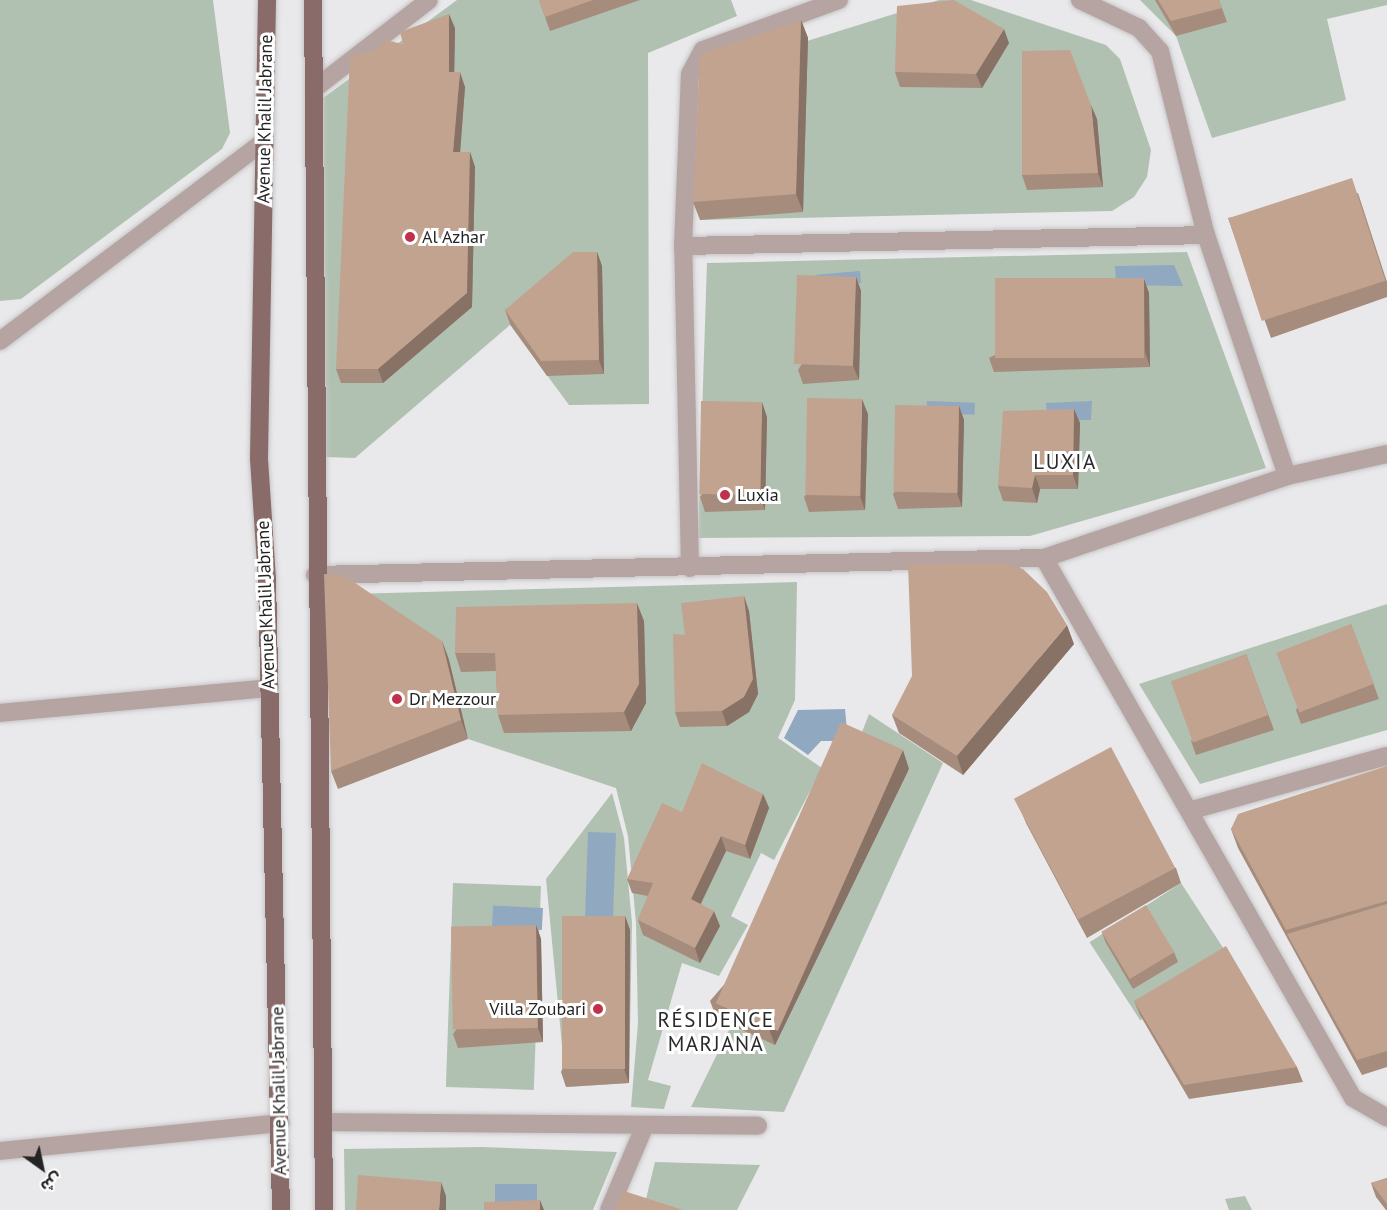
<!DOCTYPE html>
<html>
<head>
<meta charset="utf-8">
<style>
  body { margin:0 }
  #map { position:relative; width:1387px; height:1210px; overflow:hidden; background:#e9e9eb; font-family:"PT Sans","Noto Sans Arabic",sans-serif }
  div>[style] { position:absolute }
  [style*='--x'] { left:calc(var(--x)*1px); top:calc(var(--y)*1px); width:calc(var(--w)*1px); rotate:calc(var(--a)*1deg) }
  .green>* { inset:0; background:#b0c1b1; transform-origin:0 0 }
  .water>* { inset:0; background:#90a9c1; transform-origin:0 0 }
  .roads { filter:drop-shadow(0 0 2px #c6c6c7) drop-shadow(0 0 2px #c6c6c7) }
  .minor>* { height:18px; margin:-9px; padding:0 9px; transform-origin:9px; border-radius:9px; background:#b6a4a3 }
  .major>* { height:18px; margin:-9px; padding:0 9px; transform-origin:9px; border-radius:9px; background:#896b69 }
  .wall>* { inset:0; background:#a68c7c }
  .shaded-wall>* { inset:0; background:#877265 }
  .building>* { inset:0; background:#c1a390; transform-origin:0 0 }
  .dots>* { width:16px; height:16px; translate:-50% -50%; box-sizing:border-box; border:3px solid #fff; border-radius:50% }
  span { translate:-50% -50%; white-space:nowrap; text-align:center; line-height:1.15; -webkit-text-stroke:6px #fff; paint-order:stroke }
  .street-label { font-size:18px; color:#242425 }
  .poi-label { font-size:18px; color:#242425 }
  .left { translate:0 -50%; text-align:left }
  .right { translate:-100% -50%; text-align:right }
  .quarter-label { font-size:21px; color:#292a2b; letter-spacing:1.5px }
  .north { position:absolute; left:12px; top:1138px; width:60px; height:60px; -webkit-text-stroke:4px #fff; paint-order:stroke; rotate:147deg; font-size:16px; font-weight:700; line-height:24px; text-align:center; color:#242425 }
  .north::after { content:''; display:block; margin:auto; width:21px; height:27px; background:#242425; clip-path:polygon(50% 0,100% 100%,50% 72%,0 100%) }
</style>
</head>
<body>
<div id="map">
  <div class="green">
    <div style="clip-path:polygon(0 0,213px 0,230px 133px,222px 149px,21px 299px,0 301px)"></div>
    <div style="clip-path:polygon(457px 0,731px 0,737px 16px,648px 53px,649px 404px,569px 405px,510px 325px,355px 458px,326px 457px,323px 98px)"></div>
    <div style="clip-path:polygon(939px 0,971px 0,1106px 45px,1120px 59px,1151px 150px,1147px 177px,1134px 197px,1112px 211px,700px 220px,707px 72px)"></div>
    <div style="clip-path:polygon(1140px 0,1387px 0,1387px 5px,1327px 19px,1346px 100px,1212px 138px,1176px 36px)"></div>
    <div style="clip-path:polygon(1187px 252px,1266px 468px,1030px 536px,698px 538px,707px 263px)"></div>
    <div style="clip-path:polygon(797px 582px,795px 700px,778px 738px,822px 768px,774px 860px,761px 853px,731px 916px,748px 925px,719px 976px,682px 963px,648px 1080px,671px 1086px,664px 1109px,631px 1107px,638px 1023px,636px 923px,628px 836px,616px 788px,468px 739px,449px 660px,349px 594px)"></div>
    <div style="clip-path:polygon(1387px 604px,1387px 730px,1200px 784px,1139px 684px)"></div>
    <div style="clip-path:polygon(869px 714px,943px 763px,784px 1112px,691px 1107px,731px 1026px,775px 1044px,909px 769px,857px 745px)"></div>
    <div style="clip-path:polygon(612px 793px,624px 838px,632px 923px,629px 1083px,566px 1087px,546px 879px)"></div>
    <div style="left:453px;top:883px;width:88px;height:204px;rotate:2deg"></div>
    <div style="left:1181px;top:883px;width:93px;height:109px;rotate:57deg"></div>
    <div style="clip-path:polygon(481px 1147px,617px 1152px,593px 1210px,345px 1210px,344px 1149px)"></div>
    <div style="clip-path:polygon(655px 1162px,760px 1165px,737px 1210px,655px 1210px,644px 1207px)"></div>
    <div style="clip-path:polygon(1245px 1196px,1252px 1210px,1229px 1210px,1225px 1199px)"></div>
  </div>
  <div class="water">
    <div style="clip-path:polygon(1174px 265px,1183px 286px,1116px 285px,1115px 266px)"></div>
    <div style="left:860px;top:271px;width:12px;height:44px;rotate:85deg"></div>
    <div style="left:927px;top:401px;width:48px;height:12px;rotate:2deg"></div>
    <div style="clip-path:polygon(1092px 401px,1091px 420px,1047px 420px,1046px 403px)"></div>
    <div style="clip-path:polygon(845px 709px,848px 741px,821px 741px,808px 755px,784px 738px,798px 710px)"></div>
    <div style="left:588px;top:832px;width:28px;height:92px;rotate:2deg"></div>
    <div style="left:543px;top:908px;width:22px;height:50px;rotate:93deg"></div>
    <div style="left:495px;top:1184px;width:42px;height:23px"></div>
  </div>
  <div class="roads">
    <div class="minor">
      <div style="--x:1080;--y:0;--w:65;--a:25.4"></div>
      <div style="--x:1139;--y:28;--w:31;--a:48"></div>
      <div style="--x:1160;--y:51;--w:190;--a:76"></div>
      <div style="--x:1206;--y:235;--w:254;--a:71.4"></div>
      <div style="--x:314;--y:89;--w:145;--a:-37.7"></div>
      <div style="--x:683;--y:246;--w:523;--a:-1.2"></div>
      <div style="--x:0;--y:341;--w:331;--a:-37.1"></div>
      <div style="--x:1044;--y:558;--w:622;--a:60.22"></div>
      <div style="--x:1353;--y:1098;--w:39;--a:30"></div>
      <div style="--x:690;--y:568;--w:322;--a:-91.2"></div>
      <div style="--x:683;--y:246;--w:172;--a:-87.7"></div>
      <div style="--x:690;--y:74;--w:27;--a:-62"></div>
      <div style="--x:703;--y:50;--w:145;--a:-20.2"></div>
      <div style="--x:315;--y:575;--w:729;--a:-1.34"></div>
      <div style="--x:1044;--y:558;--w:256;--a:-18.6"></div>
      <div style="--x:1287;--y:476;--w:102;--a:-12.4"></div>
      <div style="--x:0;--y:713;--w:271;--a:-5.3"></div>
      <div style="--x:1192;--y:810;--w:202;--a:-15.5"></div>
      <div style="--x:323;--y:1122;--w:435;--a:0.5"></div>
      <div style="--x:0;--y:1151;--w:282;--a:-5.7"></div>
      <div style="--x:609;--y:1210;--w:92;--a:-67"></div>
    </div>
    <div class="major">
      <div style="--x:267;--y:0;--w:459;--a:91"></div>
      <div style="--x:259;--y:459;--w:120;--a:86.2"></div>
      <div style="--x:267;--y:579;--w:631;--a:88.73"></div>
      <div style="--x:313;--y:0;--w:1210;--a:89.48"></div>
    </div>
  </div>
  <div class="wall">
    <div style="clip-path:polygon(539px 0,640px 0,550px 31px)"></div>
    <div style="clip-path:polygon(1155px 0,1219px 0,1227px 22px,1176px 36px)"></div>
    <div style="clip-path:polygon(801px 20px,808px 38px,803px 212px,700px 220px,693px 202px)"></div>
    <div style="clip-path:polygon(455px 28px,454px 72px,465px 87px,460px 152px,470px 152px,475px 167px,472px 307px,383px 383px,341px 383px,336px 369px,403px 44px)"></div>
    <div style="clip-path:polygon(1009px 43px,982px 88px,900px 87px,895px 72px)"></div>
    <div style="clip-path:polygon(1097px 119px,1103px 187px,1027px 190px,1022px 175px)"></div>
    <div style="clip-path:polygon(1358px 193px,1387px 282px,1387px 297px,1271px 338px,1228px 218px)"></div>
    <div style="clip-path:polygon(597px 252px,602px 266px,604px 374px,547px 376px,510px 324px,505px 310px)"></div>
    <div style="clip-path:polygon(856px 277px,861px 291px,859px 380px,803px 384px,798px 370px)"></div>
    <div style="clip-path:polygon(1144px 279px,1149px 293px,1150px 367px,994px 372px,989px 358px)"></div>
    <div style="clip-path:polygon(959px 406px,964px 420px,962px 507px,898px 509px,893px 494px)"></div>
    <div style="clip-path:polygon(1074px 409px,1080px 423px,1078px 489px,1040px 489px,1037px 503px,1003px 501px,998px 486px)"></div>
    <div style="clip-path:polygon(868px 414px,865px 510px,809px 512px,804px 497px)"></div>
    <div style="clip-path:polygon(767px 417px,765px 510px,705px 512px,700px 497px)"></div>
    <div style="clip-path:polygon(749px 611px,758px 694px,749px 712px,727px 726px,680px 727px,675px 712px,685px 635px)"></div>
    <div style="clip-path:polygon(644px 621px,646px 703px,631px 731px,504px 733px,498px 715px,496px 671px,461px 672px,455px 653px)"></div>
    <div style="clip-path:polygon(1351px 624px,1379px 699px,1301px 724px,1296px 710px)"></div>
    <div style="clip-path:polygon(442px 641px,449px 660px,468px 739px,338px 789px,331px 771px)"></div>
    <div style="clip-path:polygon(1074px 644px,963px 775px,899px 733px,892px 715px)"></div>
    <div style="clip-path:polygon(1246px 654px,1274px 730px,1196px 755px,1191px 741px)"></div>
    <div style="clip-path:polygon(1387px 766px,1387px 1067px,1362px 1075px,1238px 848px,1231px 829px)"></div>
    <div style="clip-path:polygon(909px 769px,775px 1045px,717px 1019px,710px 1001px)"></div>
    <div style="clip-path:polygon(763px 794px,769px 808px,750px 859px,726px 851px,701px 904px,720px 926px,700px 963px,643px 935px,638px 920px,648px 896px,632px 893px,627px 879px)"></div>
    <div style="clip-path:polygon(1020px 808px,1176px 868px,1181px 883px,1087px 938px,1026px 823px)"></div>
    <div style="clip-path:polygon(625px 916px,630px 930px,629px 1083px,566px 1087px,561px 1072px)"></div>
    <div style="clip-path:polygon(536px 925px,541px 939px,543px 1042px,458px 1048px,453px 1034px)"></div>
    <div style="clip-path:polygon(1102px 933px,1174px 952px,1178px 962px,1133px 989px,1106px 943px)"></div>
    <div style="clip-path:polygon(1134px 1001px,1297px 1067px,1303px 1082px,1189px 1099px,1140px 1015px)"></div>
    <div style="clip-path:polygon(1387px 1178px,1387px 1210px,1386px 1210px,1376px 1197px,1371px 1183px)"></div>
  </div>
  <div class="shaded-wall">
    <div style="clip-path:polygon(449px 14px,455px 28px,454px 87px,449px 72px)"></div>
    <div style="clip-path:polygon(801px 20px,808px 38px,803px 212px,796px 194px)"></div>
    <div style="clip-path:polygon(1004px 29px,1009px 43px,982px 88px,976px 74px)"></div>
    <div style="clip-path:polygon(460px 72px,465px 87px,459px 167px,453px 152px)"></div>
    <div style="clip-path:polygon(1091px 105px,1097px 119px,1103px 187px,1098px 173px)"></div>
    <div style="clip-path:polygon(470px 152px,475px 167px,472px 307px,383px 383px,378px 369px)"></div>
    <div style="clip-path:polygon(597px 252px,602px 266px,604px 374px,599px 360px)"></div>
    <div style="clip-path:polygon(856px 277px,861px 291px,859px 380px,853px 366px)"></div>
    <div style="clip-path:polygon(1144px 279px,1149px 293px,1150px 367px,1145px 352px)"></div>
    <div style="clip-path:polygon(862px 399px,868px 414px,865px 510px,860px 496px)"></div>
    <div style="clip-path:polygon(762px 402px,767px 417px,765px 510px,760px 495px)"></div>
    <div style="clip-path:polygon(959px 406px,964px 420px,962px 507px,957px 493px)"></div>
    <div style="clip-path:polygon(1074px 409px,1080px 423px,1078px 489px,1073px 475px)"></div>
    <div style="clip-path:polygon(1035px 475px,1040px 489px,1037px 503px,1032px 488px)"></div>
    <div style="clip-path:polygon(744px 596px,749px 611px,758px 694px,749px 712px,727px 726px,722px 711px)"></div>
    <div style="clip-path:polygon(637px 603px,644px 621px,646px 703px,631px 731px,624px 712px)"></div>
    <div style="clip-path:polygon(1067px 625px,1074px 644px,963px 775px,957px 756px)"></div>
    <div style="clip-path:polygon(442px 641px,449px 660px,468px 739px,461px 720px)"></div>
    <div style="clip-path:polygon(903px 750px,909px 769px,775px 1045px,768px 1026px)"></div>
    <div style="clip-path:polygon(763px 794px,769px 808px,750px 859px,745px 845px)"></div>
    <div style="clip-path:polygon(721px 836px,726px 851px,696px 913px,691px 899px)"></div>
    <div style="clip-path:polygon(714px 911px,720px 926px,700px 963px,695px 948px)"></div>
    <div style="clip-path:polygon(625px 916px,630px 930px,629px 1083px,624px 1069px)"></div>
    <div style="clip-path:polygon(536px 925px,541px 939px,543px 1042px,538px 1028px)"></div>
    <div style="clip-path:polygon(441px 1182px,446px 1196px,446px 1210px,439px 1210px)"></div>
    <div style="clip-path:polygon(540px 1200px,544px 1210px,540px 1210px)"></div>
  </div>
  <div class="building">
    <div style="clip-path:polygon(539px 0,593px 0,545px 17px)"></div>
    <div style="clip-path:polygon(954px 0,1004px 29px,976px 74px,895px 72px,897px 6px)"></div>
    <div style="clip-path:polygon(1158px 0,1219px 0,1222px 8px,1171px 21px)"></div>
    <div style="clip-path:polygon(449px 14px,449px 72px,460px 72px,453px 152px,470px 152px,467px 293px,378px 369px,336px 369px,350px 56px,373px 51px,385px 40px,403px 44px,400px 32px)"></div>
    <div style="clip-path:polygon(801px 20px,796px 194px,693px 202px,700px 54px)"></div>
    <div style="clip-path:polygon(1070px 50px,1091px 105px,1098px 173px,1022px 175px,1022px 51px)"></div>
    <div style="left:1352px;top:178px;width:108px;height:130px;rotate:72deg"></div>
    <div style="clip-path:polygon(573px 252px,597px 252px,599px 360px,541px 361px,505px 310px)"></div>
    <div style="left:856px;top:277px;width:89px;height:59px;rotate:92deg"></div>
    <div style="left:995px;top:278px;width:149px;height:80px"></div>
    <div style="left:862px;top:399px;width:97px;height:55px;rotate:91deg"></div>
    <div style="left:762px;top:402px;width:93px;height:61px;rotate:91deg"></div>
    <div style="left:959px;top:406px;width:87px;height:64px;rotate:91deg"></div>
    <div style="clip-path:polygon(1074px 409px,1073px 475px,1035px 475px,1032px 488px,998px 486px,1003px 411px)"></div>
    <div style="clip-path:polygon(1002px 563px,1023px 569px,1047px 592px,1067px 625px,957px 756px,892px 715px,912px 676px,908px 564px)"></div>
    <div style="clip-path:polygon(324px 574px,343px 575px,442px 641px,461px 720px,331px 771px)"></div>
    <div style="clip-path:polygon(744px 596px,753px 679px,744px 697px,722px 711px,675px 712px,673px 634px,685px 635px,681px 603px)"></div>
    <div style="clip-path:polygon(637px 603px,639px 684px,624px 712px,498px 715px,495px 653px,455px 653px,456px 607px)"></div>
    <div style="left:1351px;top:624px;width:64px;height:80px;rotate:69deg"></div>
    <div style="left:1246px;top:654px;width:65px;height:80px;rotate:70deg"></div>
    <div style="left:841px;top:722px;width:68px;height:308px;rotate:24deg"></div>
    <div style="left:1111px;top:747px;width:137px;height:110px;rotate:62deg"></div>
    <div style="clip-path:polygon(702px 763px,763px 794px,745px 845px,721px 836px,691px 899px,714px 911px,695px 948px,638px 920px,653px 883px,627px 879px,662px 803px,682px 812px)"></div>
    <div style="clip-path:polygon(1387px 766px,1387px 901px,1286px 930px,1231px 829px,1238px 814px)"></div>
    <div style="clip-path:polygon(1387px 904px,1387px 1051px,1357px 1060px,1287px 934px)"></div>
    <div style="left:1146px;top:905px;width:55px;height:52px;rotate:59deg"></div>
    <div style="left:625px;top:916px;width:153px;height:63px;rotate:90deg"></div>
    <div style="left:536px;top:925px;width:103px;height:85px;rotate:89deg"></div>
    <div style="clip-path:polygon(1226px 946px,1297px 1067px,1184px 1085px,1134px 1001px)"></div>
    <div style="clip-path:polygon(358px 1175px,441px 1182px,439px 1210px,356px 1210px)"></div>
    <div style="clip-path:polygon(1387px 1178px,1387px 1204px,1371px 1183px)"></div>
    <div style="clip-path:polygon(624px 1191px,683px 1210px,615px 1210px)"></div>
    <div style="clip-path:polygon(540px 1200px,540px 1210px,484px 1210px,484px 1202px)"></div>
  </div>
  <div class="dots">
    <div style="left:410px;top:237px;background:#c1314d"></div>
    <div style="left:725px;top:495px;background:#c1314d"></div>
    <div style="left:397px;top:699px;background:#c1314d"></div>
    <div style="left:598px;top:1009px;background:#c1314d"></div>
  </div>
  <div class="street-label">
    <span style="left:265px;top:119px;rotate:-89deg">Avenue Khalil Jabrane</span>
    <span style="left:266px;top:605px;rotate:-92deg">Avenue Khalil Jabrane</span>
    <span style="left:279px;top:1091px;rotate:-91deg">Avenue Khalil Jabrane</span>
  </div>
  <div class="poi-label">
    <span class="left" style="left:422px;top:237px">Al Azhar</span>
    <span class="left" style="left:737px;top:495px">Luxia</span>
    <span class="left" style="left:409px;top:699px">Dr Mezzour</span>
    <span class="right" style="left:586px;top:1009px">Villa Zoubari</span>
  </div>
  <div class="quarter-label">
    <span style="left:1065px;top:462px">LUXIA</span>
    <span style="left:716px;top:1032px">RÉSIDENCE<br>MARJANA</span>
  </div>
  <div class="north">ش</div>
</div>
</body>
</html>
